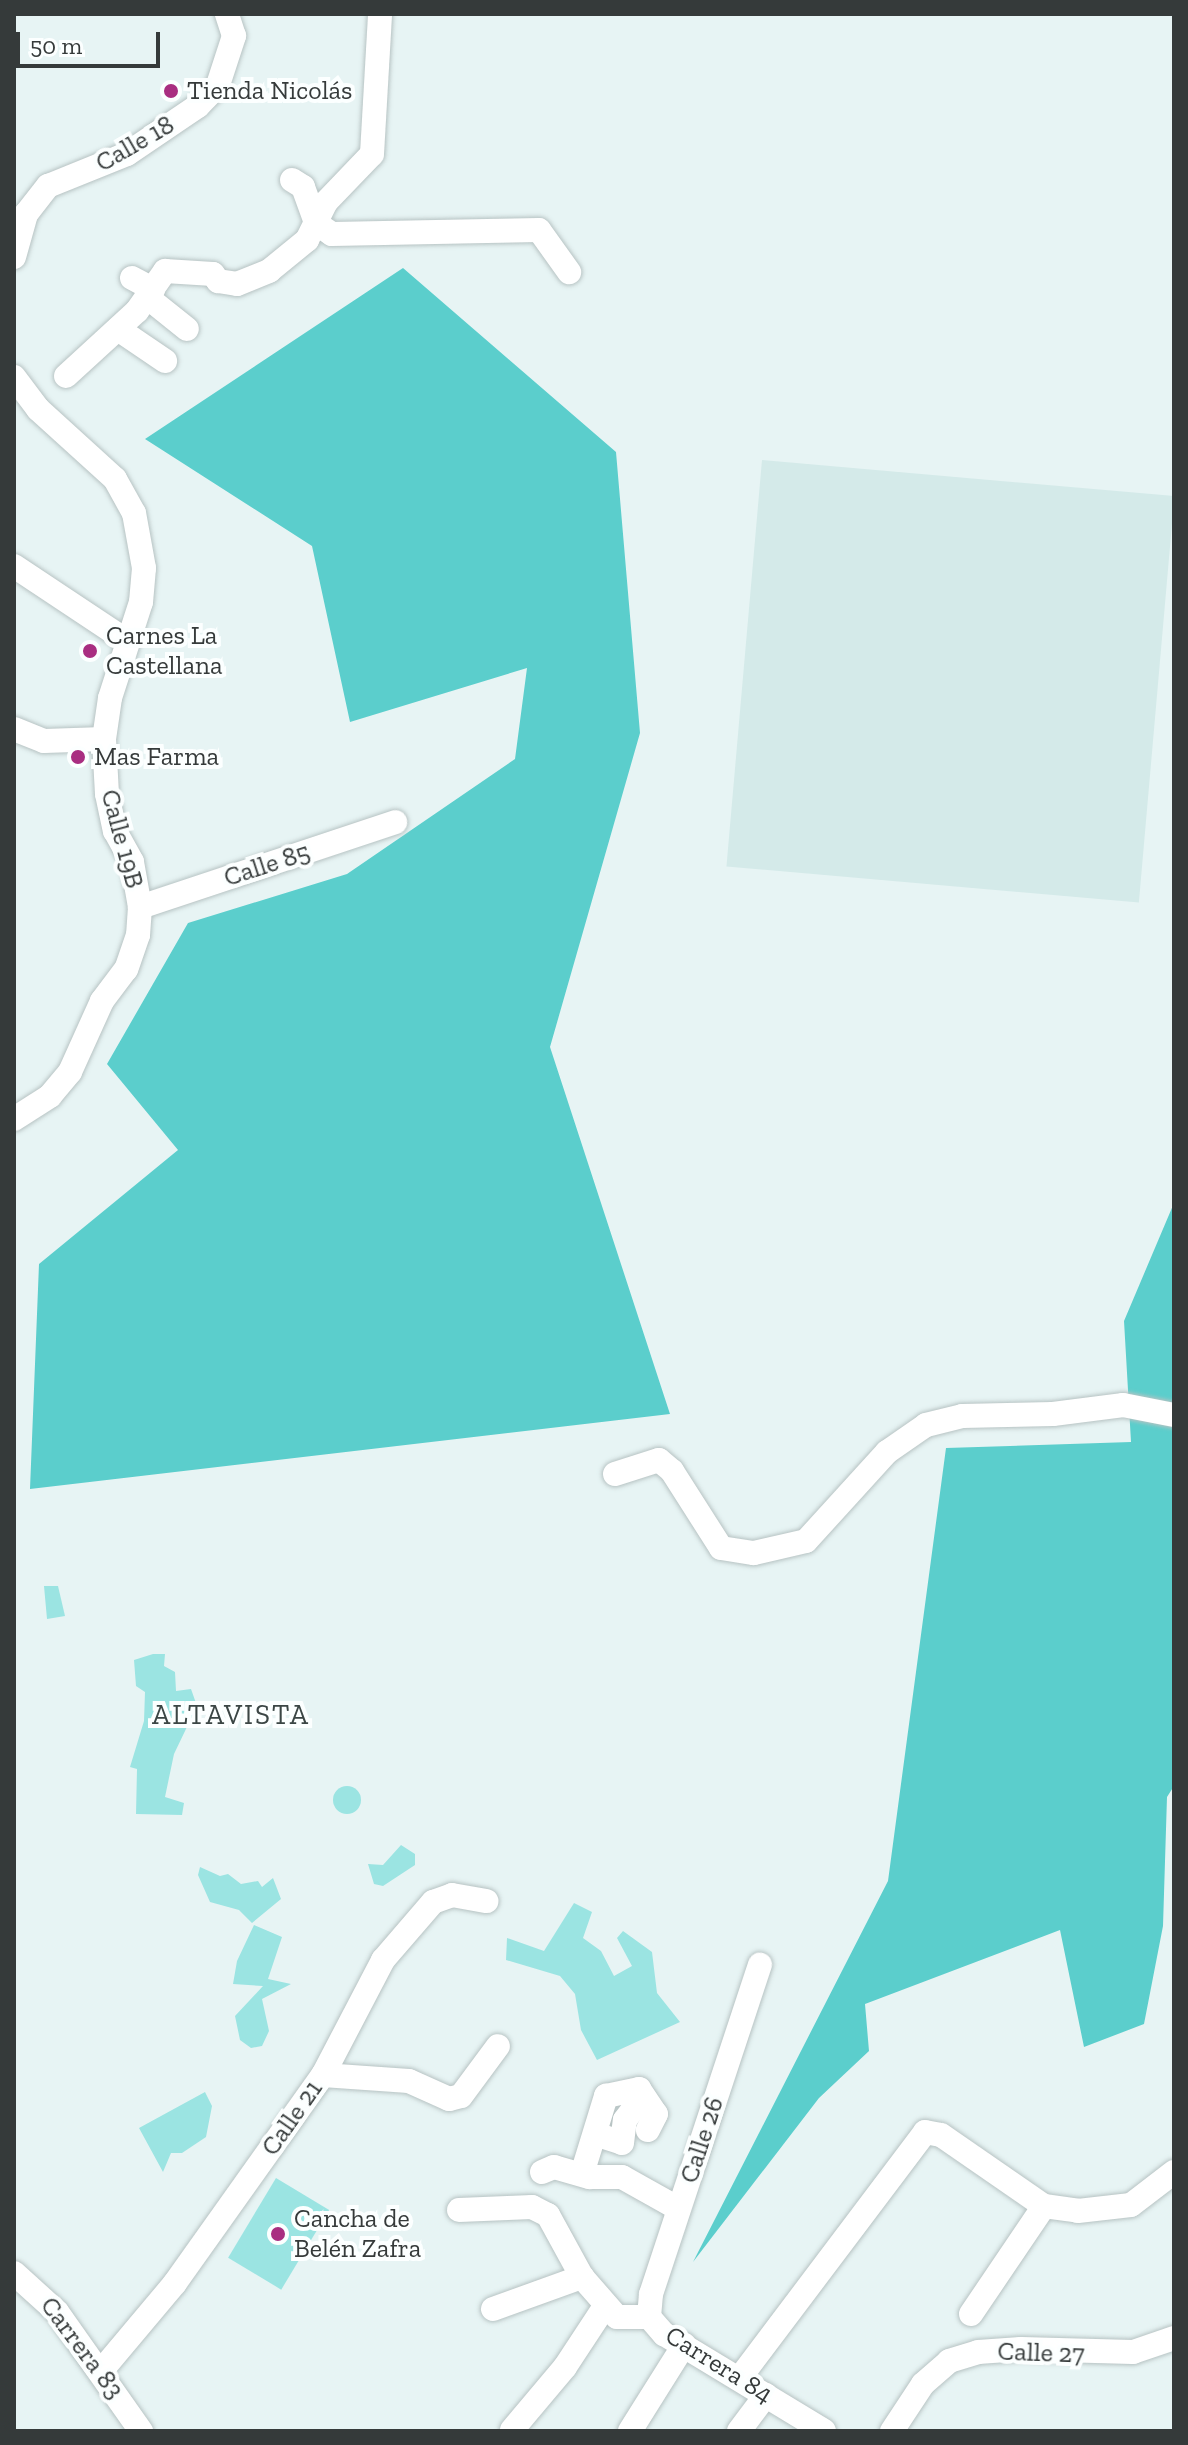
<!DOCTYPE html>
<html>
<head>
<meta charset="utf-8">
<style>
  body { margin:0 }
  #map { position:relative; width:1188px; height:2445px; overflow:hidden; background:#e7f4f4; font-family:"Zilla Slab",serif }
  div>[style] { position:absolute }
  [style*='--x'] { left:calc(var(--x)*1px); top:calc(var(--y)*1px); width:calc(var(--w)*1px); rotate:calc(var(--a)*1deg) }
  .built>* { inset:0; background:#d4eae9; transform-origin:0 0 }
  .green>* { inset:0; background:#9be4e2; transform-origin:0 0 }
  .round { border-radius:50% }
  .forest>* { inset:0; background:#5bcecc }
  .roads { filter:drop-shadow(0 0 2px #b7c3c3) drop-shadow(0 0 2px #b7c3c3) }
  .minor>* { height:24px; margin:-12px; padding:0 12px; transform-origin:12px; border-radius:12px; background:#fff }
  .dots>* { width:22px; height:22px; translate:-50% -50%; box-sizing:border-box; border:4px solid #fcffff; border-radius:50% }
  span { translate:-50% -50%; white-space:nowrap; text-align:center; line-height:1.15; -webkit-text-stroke:8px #fcffff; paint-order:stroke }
  .poi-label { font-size:26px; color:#353a3a }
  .left { translate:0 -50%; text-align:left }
  .street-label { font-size:26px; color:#353a3a }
  .neighbourhood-label { font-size:28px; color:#3b4645; letter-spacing:2px }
  .frame { position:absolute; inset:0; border:16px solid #353a3a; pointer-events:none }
  .scale { position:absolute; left:16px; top:32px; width:144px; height:36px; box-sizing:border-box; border:4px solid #353a3a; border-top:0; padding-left:10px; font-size:24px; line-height:28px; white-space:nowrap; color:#353a3a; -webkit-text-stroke:6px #fcffff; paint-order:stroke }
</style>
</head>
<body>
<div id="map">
  <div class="built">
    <div style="left:762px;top:460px;width:414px;height:408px;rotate:5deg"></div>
  </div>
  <div class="green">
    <div style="clip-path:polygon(44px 1586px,58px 1586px,65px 1616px,47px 1619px)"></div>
    <div style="clip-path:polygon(153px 1654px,165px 1654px,164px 1666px,175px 1672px,176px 1691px,191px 1689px,197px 1706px,174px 1754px,165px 1797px,184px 1803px,182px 1815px,136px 1814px,137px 1769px,130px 1767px,144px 1721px,145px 1692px,136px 1686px,134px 1660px)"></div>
    <div class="round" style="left:333px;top:1786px;width:28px;height:28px"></div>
    <div style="clip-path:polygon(401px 1845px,415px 1854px,415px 1865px,383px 1886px,374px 1884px,368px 1864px,383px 1865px)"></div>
    <div style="clip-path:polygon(200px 1867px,220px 1876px,228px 1874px,241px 1884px,258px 1881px,262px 1887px,273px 1878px,281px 1899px,252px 1923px,239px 1910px,210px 1902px,198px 1875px)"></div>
    <div style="clip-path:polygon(574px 1903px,592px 1912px,583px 1938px,601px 1951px,614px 1976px,632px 1966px,617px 1938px,623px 1931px,652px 1952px,657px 1993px,680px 2022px,597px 2060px,581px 2030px,575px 1994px,560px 1976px,506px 1960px,507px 1938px,544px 1951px)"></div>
    <div style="clip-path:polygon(254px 1925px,282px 1937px,268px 1979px,291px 1984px,262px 1999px,269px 2031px,262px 2046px,251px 2048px,240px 2040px,235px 2016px,263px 1986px,233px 1984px,237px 1961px)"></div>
    <div style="clip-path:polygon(205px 2092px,212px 2106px,206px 2137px,182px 2153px,171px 2153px,163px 2172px,139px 2128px)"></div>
    <div style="left:276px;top:2178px;width:62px;height:93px;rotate:31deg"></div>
  </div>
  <div class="forest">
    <div style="clip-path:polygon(403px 268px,616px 452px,640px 733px,550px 1047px,670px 1414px,30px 1489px,39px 1264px,178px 1150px,107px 1064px,188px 923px,347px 874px,515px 759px,527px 668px,350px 722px,312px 546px,145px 439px)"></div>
    <div style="clip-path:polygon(1174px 1203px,1174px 1786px,1167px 1797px,1163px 1926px,1144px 2024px,1084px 2047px,1060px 1930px,865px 2004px,869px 2051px,819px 2098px,693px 2262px,888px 1881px,946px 1448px,1131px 1442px,1124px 1321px)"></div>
  </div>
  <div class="roads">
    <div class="minor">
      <div style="--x:292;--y:180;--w:13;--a:32"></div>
      <div style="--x:303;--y:187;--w:38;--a:70"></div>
      <div style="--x:316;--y:223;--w:19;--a:35"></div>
      <div style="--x:332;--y:234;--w:207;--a:-1.1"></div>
      <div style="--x:539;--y:230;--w:52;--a:54.5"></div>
      <div style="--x:14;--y:257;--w:45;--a:-74.4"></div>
      <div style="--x:26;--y:214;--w:36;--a:-52"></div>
      <div style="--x:48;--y:186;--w:85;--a:-22.1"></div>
      <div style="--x:127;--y:154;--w:86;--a:-34.1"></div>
      <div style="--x:198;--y:106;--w:29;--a:-46"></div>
      <div style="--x:218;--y:85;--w:52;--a:-71.9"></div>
      <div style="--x:234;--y:36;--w:23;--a:-108"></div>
      <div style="--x:132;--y:278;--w:24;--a:28"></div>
      <div style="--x:147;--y:297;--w:51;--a:38.7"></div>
      <div style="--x:118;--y:329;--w:57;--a:34.2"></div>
      <div style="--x:66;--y:376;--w:96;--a:-42.5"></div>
      <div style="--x:137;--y:311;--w:49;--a:-55"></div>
      <div style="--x:165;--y:271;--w:48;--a:3.6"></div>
      <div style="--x:213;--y:274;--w:9;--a:54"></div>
      <div style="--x:218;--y:281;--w:19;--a:9"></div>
      <div style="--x:237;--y:284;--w:35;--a:-22"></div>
      <div style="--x:269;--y:271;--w:49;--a:-39.2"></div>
      <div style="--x:307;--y:240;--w:42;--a:-63.4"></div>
      <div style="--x:326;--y:202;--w:66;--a:-46.2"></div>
      <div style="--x:372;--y:154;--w:140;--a:-86.7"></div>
      <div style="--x:14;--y:377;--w:40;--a:53"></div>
      <div style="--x:38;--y:409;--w:104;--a:42.3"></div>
      <div style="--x:115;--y:479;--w:39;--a:61"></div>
      <div style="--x:134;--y:513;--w:56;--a:79.7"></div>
      <div style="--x:144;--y:568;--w:34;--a:95"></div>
      <div style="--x:141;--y:602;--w:101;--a:107.9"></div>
      <div style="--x:110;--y:698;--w:41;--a:98.3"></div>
      <div style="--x:104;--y:739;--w:55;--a:86.9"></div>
      <div style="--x:107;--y:794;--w:38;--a:78"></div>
      <div style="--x:115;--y:831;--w:35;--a:61"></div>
      <div style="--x:132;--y:862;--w:46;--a:79.9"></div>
      <div style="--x:140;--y:907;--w:28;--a:94"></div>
      <div style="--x:138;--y:935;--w:36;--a:109"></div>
      <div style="--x:126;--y:969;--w:40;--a:127"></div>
      <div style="--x:102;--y:1001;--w:78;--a:114.3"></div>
      <div style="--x:70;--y:1072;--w:31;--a:130"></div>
      <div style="--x:50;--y:1096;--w:43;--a:147.4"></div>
      <div style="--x:14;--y:566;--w:136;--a:33.6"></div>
      <div style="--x:14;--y:729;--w:32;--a:22"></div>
      <div style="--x:44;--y:741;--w:60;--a:-1.9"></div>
      <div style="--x:140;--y:907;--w:269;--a:-18.4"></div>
      <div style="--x:615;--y:1474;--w:46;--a:-17.7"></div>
      <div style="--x:659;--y:1460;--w:17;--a:40"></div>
      <div style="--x:672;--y:1471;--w:91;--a:57.5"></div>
      <div style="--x:721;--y:1548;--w:33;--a:9"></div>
      <div style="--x:754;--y:1553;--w:53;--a:-13"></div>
      <div style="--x:806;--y:1541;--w:120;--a:-47.7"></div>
      <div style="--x:887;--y:1452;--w:47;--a:-34.7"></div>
      <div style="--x:926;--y:1425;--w:37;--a:-14"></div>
      <div style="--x:962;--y:1416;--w:91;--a:-1.3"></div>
      <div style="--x:1053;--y:1414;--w:71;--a:-7.3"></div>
      <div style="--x:1123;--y:1405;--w:52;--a:11.1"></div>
      <div style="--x:323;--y:2075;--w:86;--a:4"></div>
      <div style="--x:409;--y:2081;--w:44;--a:24.2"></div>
      <div style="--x:449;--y:2099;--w:12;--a:-14"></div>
      <div style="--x:461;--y:2096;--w:62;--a:-53.5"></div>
      <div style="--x:595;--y:2134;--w:28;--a:18"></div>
      <div style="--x:622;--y:2143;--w:23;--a:-83"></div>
      <div style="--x:625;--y:2120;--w:30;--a:-53"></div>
      <div style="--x:542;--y:2172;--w:13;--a:-23"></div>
      <div style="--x:554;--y:2167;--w:37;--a:16"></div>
      <div style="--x:590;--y:2177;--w:32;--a:0"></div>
      <div style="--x:622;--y:2177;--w:65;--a:29.3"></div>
      <div style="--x:582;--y:2174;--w:82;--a:-72.9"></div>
      <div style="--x:606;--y:2096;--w:34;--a:-12"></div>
      <div style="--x:639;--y:2089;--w:30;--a:56"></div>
      <div style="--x:656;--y:2114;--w:18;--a:117"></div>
      <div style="--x:459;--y:2210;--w:73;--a:-2.4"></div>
      <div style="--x:532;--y:2207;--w:18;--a:27"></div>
      <div style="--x:548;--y:2215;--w:71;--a:61.3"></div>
      <div style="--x:582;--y:2277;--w:53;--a:48.8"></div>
      <div style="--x:617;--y:2317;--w:32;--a:0"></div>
      <div style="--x:649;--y:2317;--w:23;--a:49"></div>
      <div style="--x:664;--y:2334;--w:187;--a:31.2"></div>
      <div style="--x:14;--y:2273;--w:58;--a:42.2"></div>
      <div style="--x:57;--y:2312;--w:146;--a:54.8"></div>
      <div style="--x:493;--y:2309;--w:95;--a:-19.8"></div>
      <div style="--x:971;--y:2314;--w:130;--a:-55.9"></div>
      <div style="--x:1044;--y:2206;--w:34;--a:8"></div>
      <div style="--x:1078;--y:2211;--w:53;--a:-6.5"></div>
      <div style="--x:1131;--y:2205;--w:54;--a:-37.5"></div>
      <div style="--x:649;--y:2317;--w:23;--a:-85"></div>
      <div style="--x:651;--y:2294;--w:347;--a:-71.7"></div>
      <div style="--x:102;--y:2370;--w:114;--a:-50"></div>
      <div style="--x:175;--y:2283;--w:255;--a:-54.6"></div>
      <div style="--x:323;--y:2075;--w:130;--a:-62.4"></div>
      <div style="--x:383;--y:1960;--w:77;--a:-49.2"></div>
      <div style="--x:433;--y:1902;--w:20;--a:-20"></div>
      <div style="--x:452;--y:1895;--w:35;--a:10"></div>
      <div style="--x:739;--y:2379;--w:309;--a:-53"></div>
      <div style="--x:925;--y:2132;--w:16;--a:11"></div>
      <div style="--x:941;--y:2135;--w:125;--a:34.6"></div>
      <div style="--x:512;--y:2430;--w:82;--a:-49.9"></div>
      <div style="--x:565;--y:2367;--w:73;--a:-56.7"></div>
      <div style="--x:630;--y:2431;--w:102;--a:-57.9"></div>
      <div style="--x:739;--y:2431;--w:45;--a:-53.1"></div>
      <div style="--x:892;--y:2431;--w:56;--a:-56.6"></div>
      <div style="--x:923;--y:2384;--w:35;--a:-41"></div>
      <div style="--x:949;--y:2361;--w:30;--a:-17"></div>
      <div style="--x:978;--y:2352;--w:43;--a:-4"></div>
      <div style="--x:1021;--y:2349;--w:112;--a:1.5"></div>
      <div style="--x:1133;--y:2352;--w:43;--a:-18.9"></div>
    </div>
  </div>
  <div class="dots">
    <div style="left:171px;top:91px;background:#a92e81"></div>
    <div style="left:90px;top:651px;background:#a92e81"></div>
    <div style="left:78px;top:757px;background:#a92e81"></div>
    <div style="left:278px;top:2234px;background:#a92e81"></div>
  </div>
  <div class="poi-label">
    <span class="left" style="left:187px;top:91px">Tienda Nicolás</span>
    <span class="left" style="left:106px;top:651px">Carnes La<br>Castellana</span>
    <span class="left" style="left:94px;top:757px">Mas Farma</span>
    <span class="left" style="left:294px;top:2234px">Cancha de<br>Belén Zafra</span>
  </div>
  <div class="street-label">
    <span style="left:135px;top:144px;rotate:-30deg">Calle 18</span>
    <span style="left:122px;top:839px;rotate:75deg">Calle 19B</span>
    <span style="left:267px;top:865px;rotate:-18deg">Calle 85</span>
    <span style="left:292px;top:2118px;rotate:-55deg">Calle 21</span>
    <span style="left:702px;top:2140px;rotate:-72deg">Calle 26</span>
    <span style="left:82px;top:2348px;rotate:53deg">Carrera 83</span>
    <span style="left:1041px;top:2353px;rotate:2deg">Calle 27</span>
    <span style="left:719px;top:2365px;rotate:32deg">Carrera 84</span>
  </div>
  <div class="neighbourhood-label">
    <span style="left:231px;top:1715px">ALTAVISTA</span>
  </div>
  <div class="frame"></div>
  <div class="scale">50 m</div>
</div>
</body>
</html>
